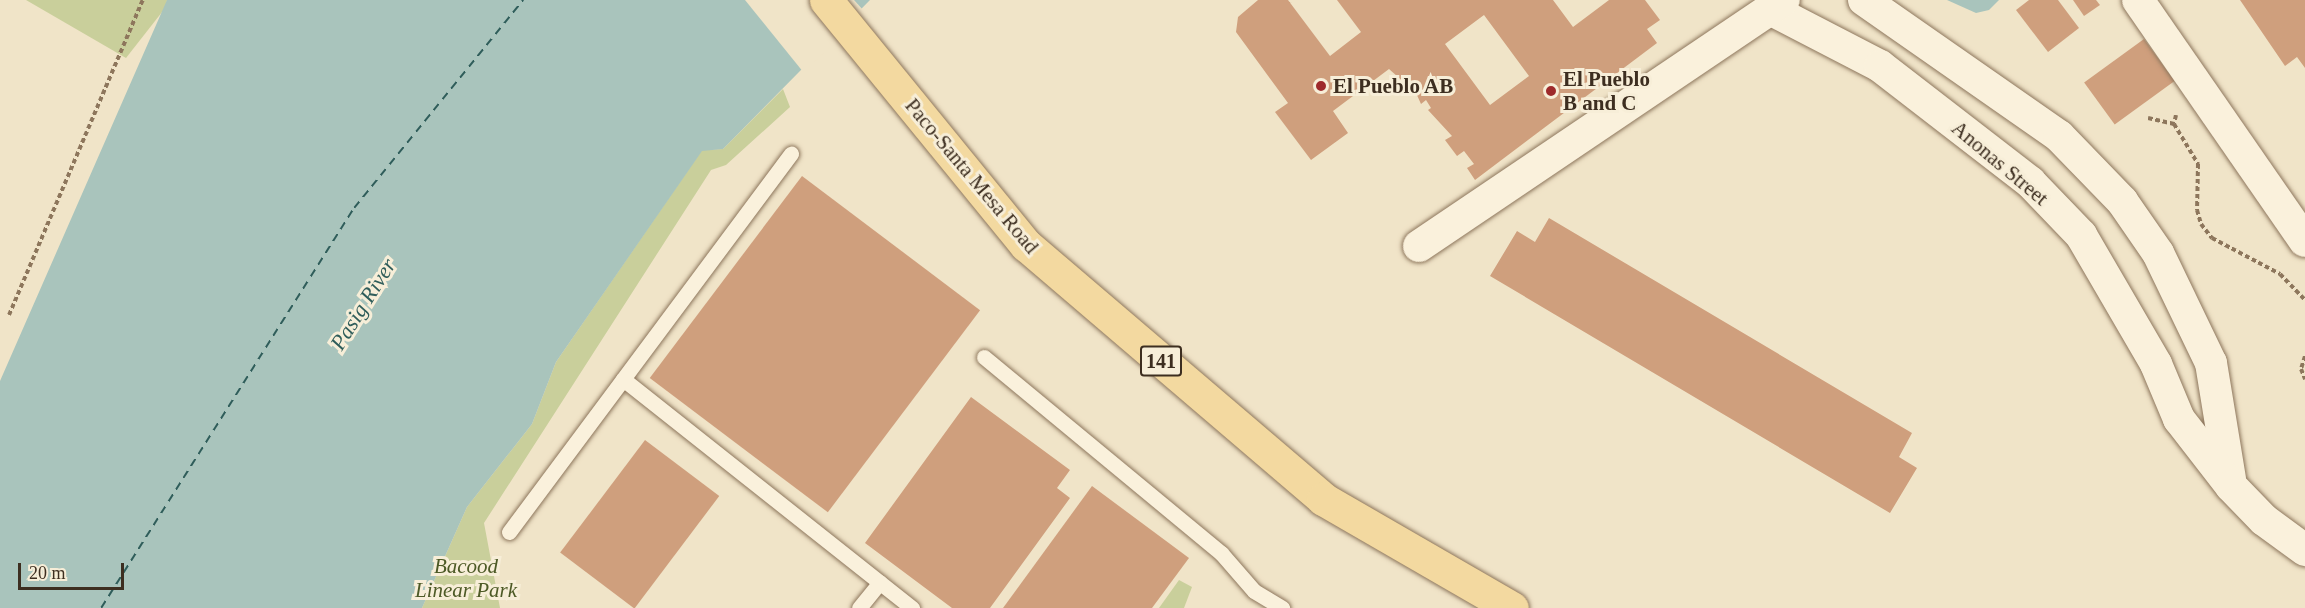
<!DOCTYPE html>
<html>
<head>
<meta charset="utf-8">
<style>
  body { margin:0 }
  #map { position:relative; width:2305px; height:608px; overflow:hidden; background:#f0e4c8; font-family:Georgia,serif }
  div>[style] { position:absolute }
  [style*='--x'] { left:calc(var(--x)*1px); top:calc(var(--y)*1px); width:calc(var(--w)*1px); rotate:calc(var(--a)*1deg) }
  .green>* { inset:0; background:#c9cf9b }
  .water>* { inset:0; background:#a9c4bc }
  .pier>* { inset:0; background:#f0e4c8 }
  .ferry>* { height:1.5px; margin-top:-0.75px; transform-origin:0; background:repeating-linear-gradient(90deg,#2f5d5a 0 8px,transparent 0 14px) }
  .building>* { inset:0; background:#cf9f7d; transform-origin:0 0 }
  .path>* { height:4px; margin-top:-2px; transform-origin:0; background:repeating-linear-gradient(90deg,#8d765c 0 4.5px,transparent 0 7.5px) }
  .roads { filter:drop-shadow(0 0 2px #8d765c) drop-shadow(0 0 2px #8d765c) }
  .service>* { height:15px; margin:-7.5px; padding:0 7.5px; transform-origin:7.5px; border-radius:7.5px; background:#faf1dc }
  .minor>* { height:32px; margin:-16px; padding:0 16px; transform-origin:16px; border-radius:16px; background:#faf1dc }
  .primary>* { height:33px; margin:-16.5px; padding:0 16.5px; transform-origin:16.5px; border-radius:16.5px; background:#f3d9a0 }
  .dots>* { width:16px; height:16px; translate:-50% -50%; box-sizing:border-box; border:3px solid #f7eed8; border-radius:50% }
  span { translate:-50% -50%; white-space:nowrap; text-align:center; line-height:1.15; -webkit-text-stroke:6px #f7eed8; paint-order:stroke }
  .shield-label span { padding:2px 4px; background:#f7eed8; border:2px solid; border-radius:4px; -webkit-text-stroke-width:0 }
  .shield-label { font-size:20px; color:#3d2e20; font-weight:700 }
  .poi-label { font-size:21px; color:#3d2e20; font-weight:700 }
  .left { translate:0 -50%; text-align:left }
  .street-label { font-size:21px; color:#3d2e20 }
  .park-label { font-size:21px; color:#4d5a26; font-style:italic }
  .water-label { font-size:22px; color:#2f5d5a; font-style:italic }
  .scale { position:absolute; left:18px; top:563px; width:106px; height:27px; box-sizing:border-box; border:3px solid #3d2e20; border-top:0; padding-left:8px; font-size:18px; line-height:21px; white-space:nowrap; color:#3d2e20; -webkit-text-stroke:4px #f7eed8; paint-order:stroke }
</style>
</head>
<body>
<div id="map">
  <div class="green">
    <div style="clip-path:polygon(26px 0,167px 0,166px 7px,126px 58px)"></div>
    <div style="clip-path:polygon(783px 89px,790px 107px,726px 165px,711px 170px,484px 523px,500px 608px,422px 608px,467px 507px,532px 424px,556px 362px,702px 150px,723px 149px)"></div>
    <div style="clip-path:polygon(1179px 580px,1192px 587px,1184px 608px,1159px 608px)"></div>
  </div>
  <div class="water">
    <div style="clip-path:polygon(167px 0,870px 0,723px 149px,702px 151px,556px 362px,532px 424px,467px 507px,422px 608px,0 608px,0 381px)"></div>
    <div style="clip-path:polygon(1947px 0,1999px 0,1989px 10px,1976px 13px)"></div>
  </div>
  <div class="pier">
    <div style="clip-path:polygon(745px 0,854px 0,864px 11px,804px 73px)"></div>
  </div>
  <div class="ferry">
    <div style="--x:101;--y:608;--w:473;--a:-57.7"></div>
    <div style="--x:354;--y:208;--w:268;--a:-50.9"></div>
  </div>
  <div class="building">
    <div style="clip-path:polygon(evenodd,1258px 0,1288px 0,1330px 56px,1361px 32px,1337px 0,1553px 0,1573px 27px,1609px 0,1645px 0,1660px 20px,1647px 29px,1657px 43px,1475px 180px,1467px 168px,1474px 164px,1464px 151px,1457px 156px,1445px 140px,1452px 136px,1428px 110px,1431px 108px,1426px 100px,1421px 104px,1411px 82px,1407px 85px,1389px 69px,1333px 111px,1348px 133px,1311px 160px,1275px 112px,1288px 103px,1236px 32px,1238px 17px,1258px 0,1484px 15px,1529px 76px,1490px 105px,1445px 44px,1484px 15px)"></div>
    <div style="clip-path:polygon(2029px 0,2058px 0,2079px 28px,2048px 52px,2016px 10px)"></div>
    <div style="clip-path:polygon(2073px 0,2096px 0,2100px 5px,2084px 16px)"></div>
    <div style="clip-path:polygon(2240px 0,2305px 0,2305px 68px,2297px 57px,2285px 66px)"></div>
    <div style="left:2144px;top:39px;width:52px;height:74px;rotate:54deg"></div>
    <div style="left:802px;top:176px;width:223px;height:253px;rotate:37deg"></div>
    <div style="clip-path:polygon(1549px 218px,1912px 433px,1899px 457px,1917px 468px,1890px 513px,1490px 276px,1517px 231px,1535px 242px)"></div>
    <div style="clip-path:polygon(971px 397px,1070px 470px,1057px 488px,1070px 498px,990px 608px,952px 608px,865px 543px)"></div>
    <div style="left:645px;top:440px;width:93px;height:141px;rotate:37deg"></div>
    <div style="clip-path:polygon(1092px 486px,1189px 558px,1152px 608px,1003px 608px)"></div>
  </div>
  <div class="path">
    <div style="--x:2176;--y:115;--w:9;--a:103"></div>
    <div style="--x:2174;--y:124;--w:47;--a:59"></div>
    <div style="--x:2198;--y:164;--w:46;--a:91.2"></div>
    <div style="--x:2197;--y:210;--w:15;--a:74"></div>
    <div style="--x:2201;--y:224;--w:18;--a:52"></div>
    <div style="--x:2212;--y:238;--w:77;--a:27.9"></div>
    <div style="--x:2280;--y:274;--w:36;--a:46"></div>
    <div style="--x:2148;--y:118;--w:27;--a:13"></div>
    <div style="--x:9;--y:315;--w:342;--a:-67"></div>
    <div style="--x:2305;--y:356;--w:14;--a:107"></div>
    <div style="--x:2301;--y:369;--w:11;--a:68"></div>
  </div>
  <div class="roads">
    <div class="service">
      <div style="--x:984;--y:357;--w:308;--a:39.6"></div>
      <div style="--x:1221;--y:553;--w:50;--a:49"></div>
      <div style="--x:1254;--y:591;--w:33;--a:31"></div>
      <div style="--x:623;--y:379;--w:369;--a:38.4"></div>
      <div style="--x:509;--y:532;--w:472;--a:-53.3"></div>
      <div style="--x:859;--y:608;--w:33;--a:-51"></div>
    </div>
    <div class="minor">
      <div style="--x:1864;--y:0;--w:238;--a:34.9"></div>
      <div style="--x:2059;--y:136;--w:91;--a:45.9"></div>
      <div style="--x:2122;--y:201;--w:63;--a:55.3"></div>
      <div style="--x:2158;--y:253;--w:122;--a:64.3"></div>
      <div style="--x:2211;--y:363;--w:118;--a:80.7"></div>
      <div style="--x:2138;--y:0;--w:293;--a:55.3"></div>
      <div style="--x:1770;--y:9;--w:124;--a:27.4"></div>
      <div style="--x:1880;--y:66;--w:190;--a:37.7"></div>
      <div style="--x:2030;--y:182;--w:74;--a:46.1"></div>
      <div style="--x:2081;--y:235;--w:149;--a:59.8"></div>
      <div style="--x:2156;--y:364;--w:60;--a:67.3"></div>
      <div style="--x:2179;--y:419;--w:85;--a:52.2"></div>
      <div style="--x:2231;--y:486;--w:47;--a:45.9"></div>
      <div style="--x:2264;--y:520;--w:51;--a:36.2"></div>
      <div style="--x:1419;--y:246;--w:440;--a:-34"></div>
    </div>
    <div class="primary">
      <div style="--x:826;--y:0;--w:316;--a:50.8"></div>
      <div style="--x:1026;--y:245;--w:391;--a:40.5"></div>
      <div style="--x:1323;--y:499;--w:218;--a:30"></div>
    </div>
  </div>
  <div class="dots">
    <div style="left:1321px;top:86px;background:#9e2a2b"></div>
    <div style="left:1551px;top:91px;background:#9e2a2b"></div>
  </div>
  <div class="shield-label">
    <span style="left:1161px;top:361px">141</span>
  </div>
  <div class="poi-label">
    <span class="left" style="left:1563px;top:91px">El Pueblo<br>B and C</span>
    <span class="left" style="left:1333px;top:86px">El Pueblo AB</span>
  </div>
  <div class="street-label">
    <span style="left:2000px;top:163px;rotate:40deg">Anonas Street</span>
    <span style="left:972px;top:176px;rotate:50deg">Paco-Santa Mesa Road</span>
  </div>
  <div class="park-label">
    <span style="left:466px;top:578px">Bacood<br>Linear Park</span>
  </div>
  <div class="water-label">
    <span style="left:363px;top:304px;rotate:-58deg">Pasig River</span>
  </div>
  <div class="scale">20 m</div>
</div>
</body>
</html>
